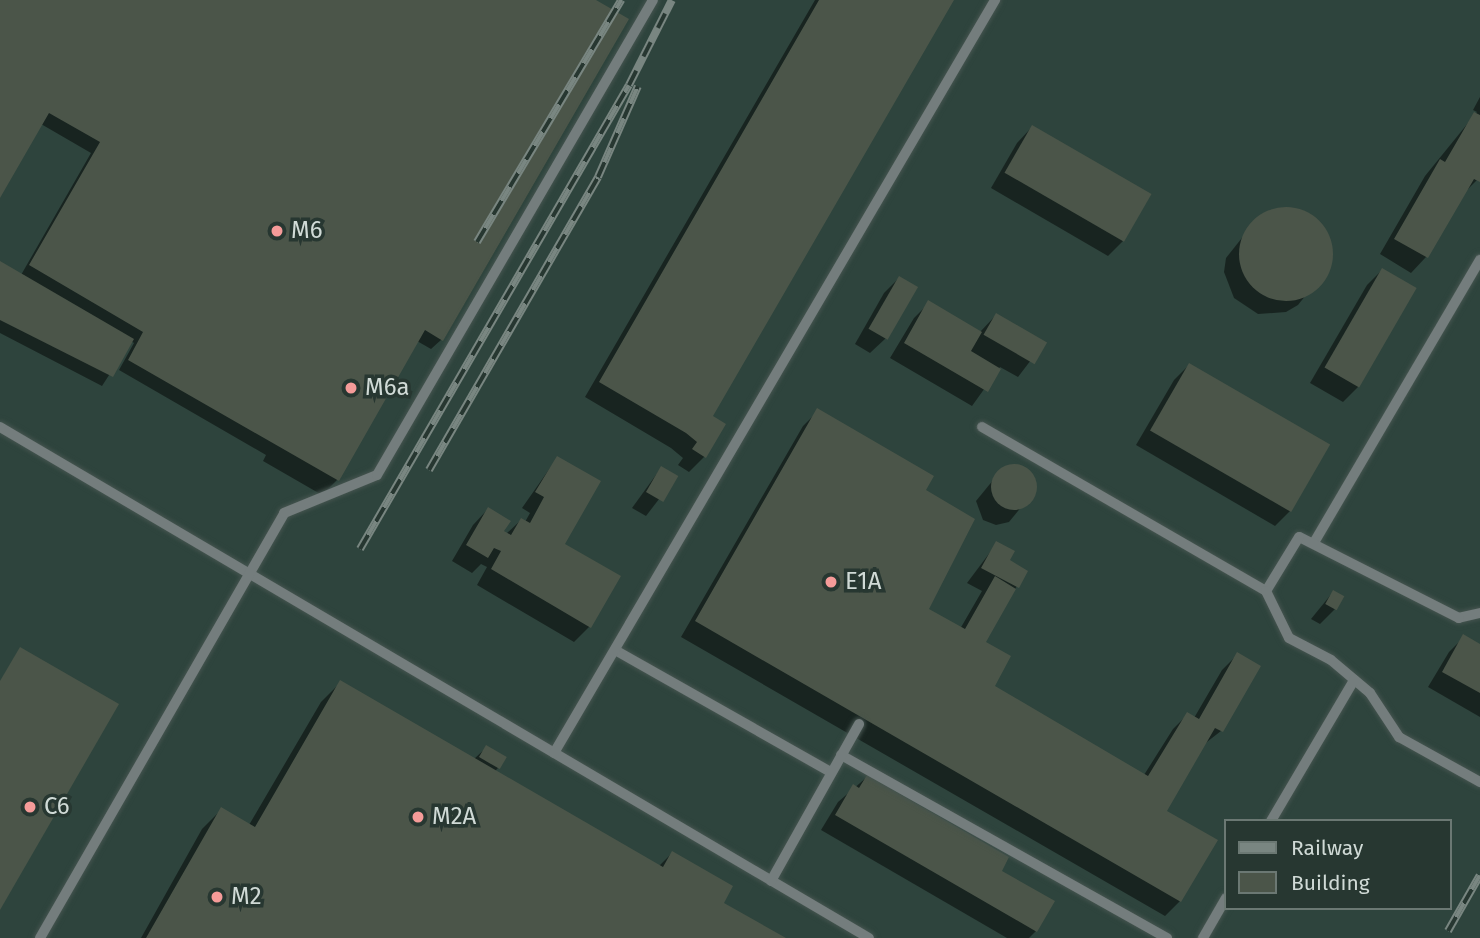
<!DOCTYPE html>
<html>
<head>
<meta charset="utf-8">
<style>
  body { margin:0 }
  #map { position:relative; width:1480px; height:938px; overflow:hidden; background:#273731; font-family:"Fira Sans",sans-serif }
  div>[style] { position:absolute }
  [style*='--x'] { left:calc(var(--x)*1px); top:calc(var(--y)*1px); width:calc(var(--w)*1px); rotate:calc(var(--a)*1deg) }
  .built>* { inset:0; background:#2e443d }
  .shadow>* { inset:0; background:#0007 }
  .building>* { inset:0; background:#4b5549; transform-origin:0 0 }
  .round { border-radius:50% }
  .roads { filter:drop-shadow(0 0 2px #45544f) drop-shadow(0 0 2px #45544f) }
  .lane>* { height:10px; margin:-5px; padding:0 5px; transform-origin:5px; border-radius:5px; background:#747d7d }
  .rail>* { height:8px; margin-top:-4px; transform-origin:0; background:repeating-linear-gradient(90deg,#273731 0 16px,#798681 0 32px); box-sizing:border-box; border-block:2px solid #798681 }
  .dots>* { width:19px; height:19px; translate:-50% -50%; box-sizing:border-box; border:4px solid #273731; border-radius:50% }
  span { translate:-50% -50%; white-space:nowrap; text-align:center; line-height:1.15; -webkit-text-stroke:7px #273731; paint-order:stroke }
  .poi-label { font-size:24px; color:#d0dad6 }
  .left { translate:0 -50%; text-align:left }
  .legend { position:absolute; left:1224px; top:819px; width:228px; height:91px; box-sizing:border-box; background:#273731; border:2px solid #6b7873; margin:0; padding:9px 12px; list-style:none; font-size:21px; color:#d0dad6 }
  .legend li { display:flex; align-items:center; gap:14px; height:35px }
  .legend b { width:35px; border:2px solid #6b7873 }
</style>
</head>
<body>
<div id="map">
  <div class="built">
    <div style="clip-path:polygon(evenodd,0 0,1480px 0,1480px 938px,0 938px,0 0,1226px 821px,1450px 821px,1450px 908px,1226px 908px,1226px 821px)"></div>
  </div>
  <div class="shadow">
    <div style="clip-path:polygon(0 0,593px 0,441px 340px,431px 349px,417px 341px,337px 480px,322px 495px,263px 461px,266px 455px,119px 370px,134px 343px,131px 341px,102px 386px,0 333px,0 263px,21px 275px,91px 153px,41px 124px,0 194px)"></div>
    <div style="clip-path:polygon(815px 0,951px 0,710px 417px,705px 456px,689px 472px,678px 465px,683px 458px,671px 448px,585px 397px)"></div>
    <div style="clip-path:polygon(1480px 97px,1480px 177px,1462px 195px,1426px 257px,1411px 273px,1380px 254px,1425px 176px,1477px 112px,1473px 110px)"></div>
    <div style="clip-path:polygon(1032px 127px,1123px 241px,1108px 256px,991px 188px,1017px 143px)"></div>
    <div style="clip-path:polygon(1297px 210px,1321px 226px,1331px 250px,1329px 266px,1298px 305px,1286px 312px,1258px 314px,1234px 298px,1224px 272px,1226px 258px,1257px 219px,1270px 212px)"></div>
    <div style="clip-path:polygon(1382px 270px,1358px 387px,1343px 402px,1310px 383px,1367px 285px)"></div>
    <div style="clip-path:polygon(899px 278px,886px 338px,870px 353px,855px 344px,884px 293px)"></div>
    <div style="clip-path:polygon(929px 303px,980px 332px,996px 315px,1044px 343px,1018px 377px,1000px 367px,972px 406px,890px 358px,914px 318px)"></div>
    <div style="clip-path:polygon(1189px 365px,1328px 446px,1290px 511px,1275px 526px,1136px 445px,1174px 380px)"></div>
    <div style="clip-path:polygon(818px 411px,924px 491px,927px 610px,960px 629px,982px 591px,967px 583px,997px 543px,1008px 561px,1026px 571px,983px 642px,992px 687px,1144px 775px,1173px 729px,1188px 714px,1194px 718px,1222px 670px,1237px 655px,1221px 731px,1203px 745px,1165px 811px,1215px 840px,1180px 901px,1165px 916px,681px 637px,803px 426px)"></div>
    <div style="clip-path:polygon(557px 458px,563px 544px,590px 626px,574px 642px,477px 585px,487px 567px,481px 564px,472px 573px,452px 561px,473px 525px,488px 509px,506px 534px,521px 520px,525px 522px,530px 513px,522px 508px)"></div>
    <div style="clip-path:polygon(1016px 466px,1032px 476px,1035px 490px,1009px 522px,996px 525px,983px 520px,976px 501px,1003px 468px)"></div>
    <div style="clip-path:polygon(661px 468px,676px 477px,646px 516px,632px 508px)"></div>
    <div style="clip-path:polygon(1333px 592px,1335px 609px,1320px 624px,1311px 619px)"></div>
    <div style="clip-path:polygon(1464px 637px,1480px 646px,1480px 717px,1428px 687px,1449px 652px)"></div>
    <div style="clip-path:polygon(341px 682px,474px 759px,487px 747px,498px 768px,495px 771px,658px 867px,672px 853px,721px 903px,782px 938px,141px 938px,202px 829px,222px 809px,249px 825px,321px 702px)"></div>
    <div style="clip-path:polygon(867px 777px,999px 872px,1036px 931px,1029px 938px,1007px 938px,821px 830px,838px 802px)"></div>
  </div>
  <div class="building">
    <div style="clip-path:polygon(0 0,596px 0,629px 19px,443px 341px,425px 330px,339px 481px,128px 360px,143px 332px,29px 265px,100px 142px,49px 113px,0 198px)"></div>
    <div style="clip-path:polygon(819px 0,954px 0,713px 416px,726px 424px,706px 458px,692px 449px,697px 442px,686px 433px,599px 382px)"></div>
    <div style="clip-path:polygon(1474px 112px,1480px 115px,1480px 182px,1474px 179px,1428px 258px,1394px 239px,1440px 159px,1445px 162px)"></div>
    <div style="left:1032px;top:125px;width:138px;height:55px;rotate:30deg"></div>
    <div class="round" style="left:1239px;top:207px;width:94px;height:94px"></div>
    <div style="clip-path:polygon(0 261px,134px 339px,113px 377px,0 320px)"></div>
    <div style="left:1382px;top:268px;width:40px;height:115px;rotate:30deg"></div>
    <div style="left:899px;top:276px;width:22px;height:61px;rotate:30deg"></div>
    <div style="clip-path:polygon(928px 300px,982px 332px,971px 351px,1001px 369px,988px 392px,904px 343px)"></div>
    <div style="left:996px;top:313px;width:59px;height:25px;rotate:30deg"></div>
    <div style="left:1189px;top:363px;width:163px;height:78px;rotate:30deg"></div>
    <div style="clip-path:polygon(817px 408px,934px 476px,926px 490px,975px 519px,929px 609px,965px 629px,995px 576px,1016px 589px,986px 642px,1011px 656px,995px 686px,1148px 776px,1187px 712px,1199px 719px,1237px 652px,1261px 666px,1223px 732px,1215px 728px,1167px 811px,1218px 840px,1181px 902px,695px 621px)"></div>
    <div style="clip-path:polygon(557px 456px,601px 481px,565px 544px,621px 576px,591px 628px,491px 569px,501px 551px,494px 548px,488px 558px,466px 545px,488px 507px,511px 521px,504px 531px,511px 535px,521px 518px,530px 523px,544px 497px,535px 492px)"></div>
    <div class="round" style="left:991px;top:464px;width:46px;height:46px"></div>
    <div style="left:661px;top:466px;width:20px;height:30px;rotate:30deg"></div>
    <div style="clip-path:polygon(996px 541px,1015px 551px,1010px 560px,1028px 571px,1019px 588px,981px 568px)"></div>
    <div style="left:1333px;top:590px;width:13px;height:16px;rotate:29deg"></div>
    <div style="clip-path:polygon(1463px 634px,1480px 644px,1480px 693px,1442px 672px)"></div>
    <div style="clip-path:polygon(20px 647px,119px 704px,0 910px,0 681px)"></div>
    <div style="clip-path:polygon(340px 680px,663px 867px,672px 851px,733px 886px,724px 903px,786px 938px,146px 938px,221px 807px,255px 827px)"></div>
    <div style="left:486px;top:745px;width:24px;height:14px;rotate:30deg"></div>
    <div style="clip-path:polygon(867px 775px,1009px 857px,1002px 871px,1055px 901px,1037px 932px,835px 815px,853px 784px,859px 788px)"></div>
  </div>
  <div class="roads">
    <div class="lane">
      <div style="--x:0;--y:427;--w:1008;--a:30.46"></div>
      <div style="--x:982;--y:427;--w:328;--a:30"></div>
      <div style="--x:1315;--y:541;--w:326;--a:-59.6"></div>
      <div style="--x:1480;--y:613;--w:22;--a:167"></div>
      <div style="--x:1459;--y:618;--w:179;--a:-153.1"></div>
      <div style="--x:1299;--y:537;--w:63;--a:121.4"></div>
      <div style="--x:1266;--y:591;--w:52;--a:63.9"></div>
      <div style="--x:1289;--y:638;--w:47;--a:27.6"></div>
      <div style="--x:1331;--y:660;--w:51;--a:40.2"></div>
      <div style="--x:1370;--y:693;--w:53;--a:56.6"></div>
      <div style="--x:1399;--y:737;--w:93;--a:29.1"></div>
      <div style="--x:615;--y:650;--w:248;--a:29.5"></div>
      <div style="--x:554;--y:753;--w:873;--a:-59.64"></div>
      <div style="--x:841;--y:755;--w:374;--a:29.3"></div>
      <div style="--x:1271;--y:821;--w:164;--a:-59.5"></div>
      <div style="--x:771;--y:881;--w:180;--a:-60.7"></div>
      <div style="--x:40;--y:938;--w:490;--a:-60.1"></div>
      <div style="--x:284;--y:513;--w:100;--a:-22.2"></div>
      <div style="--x:377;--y:475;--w:549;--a:-59.84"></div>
      <div style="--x:1203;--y:938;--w:46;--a:-60.1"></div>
    </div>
  </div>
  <div class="rail">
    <div style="--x:477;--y:242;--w:282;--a:-59.2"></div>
    <div style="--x:429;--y:470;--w:338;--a:-60"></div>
    <div style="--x:598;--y:177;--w:99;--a:-66.3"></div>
    <div style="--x:360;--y:549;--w:536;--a:-59.9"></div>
    <div style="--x:629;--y:85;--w:95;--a:-63.2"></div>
    <div style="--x:1448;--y:931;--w:64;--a:-60.3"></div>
  </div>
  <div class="dots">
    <div style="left:277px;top:231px;background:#f59b99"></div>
    <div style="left:351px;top:388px;background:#f59b99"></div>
    <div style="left:831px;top:582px;background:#f59b99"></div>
    <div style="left:30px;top:807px;background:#f59b99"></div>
    <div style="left:418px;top:817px;background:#f59b99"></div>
    <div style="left:217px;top:897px;background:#f59b99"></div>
  </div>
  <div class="poi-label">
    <span class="left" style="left:291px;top:231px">M6</span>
    <span class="left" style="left:365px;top:388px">M6a</span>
    <span class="left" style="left:845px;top:582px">E1A</span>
    <span class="left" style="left:44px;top:807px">C6</span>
    <span class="left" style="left:432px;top:817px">M2A</span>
    <span class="left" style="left:231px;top:897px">M2</span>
  </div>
  <ul class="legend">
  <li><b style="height:9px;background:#798681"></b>Railway</li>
  <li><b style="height:19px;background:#4b5549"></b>Building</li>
  </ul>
</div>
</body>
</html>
